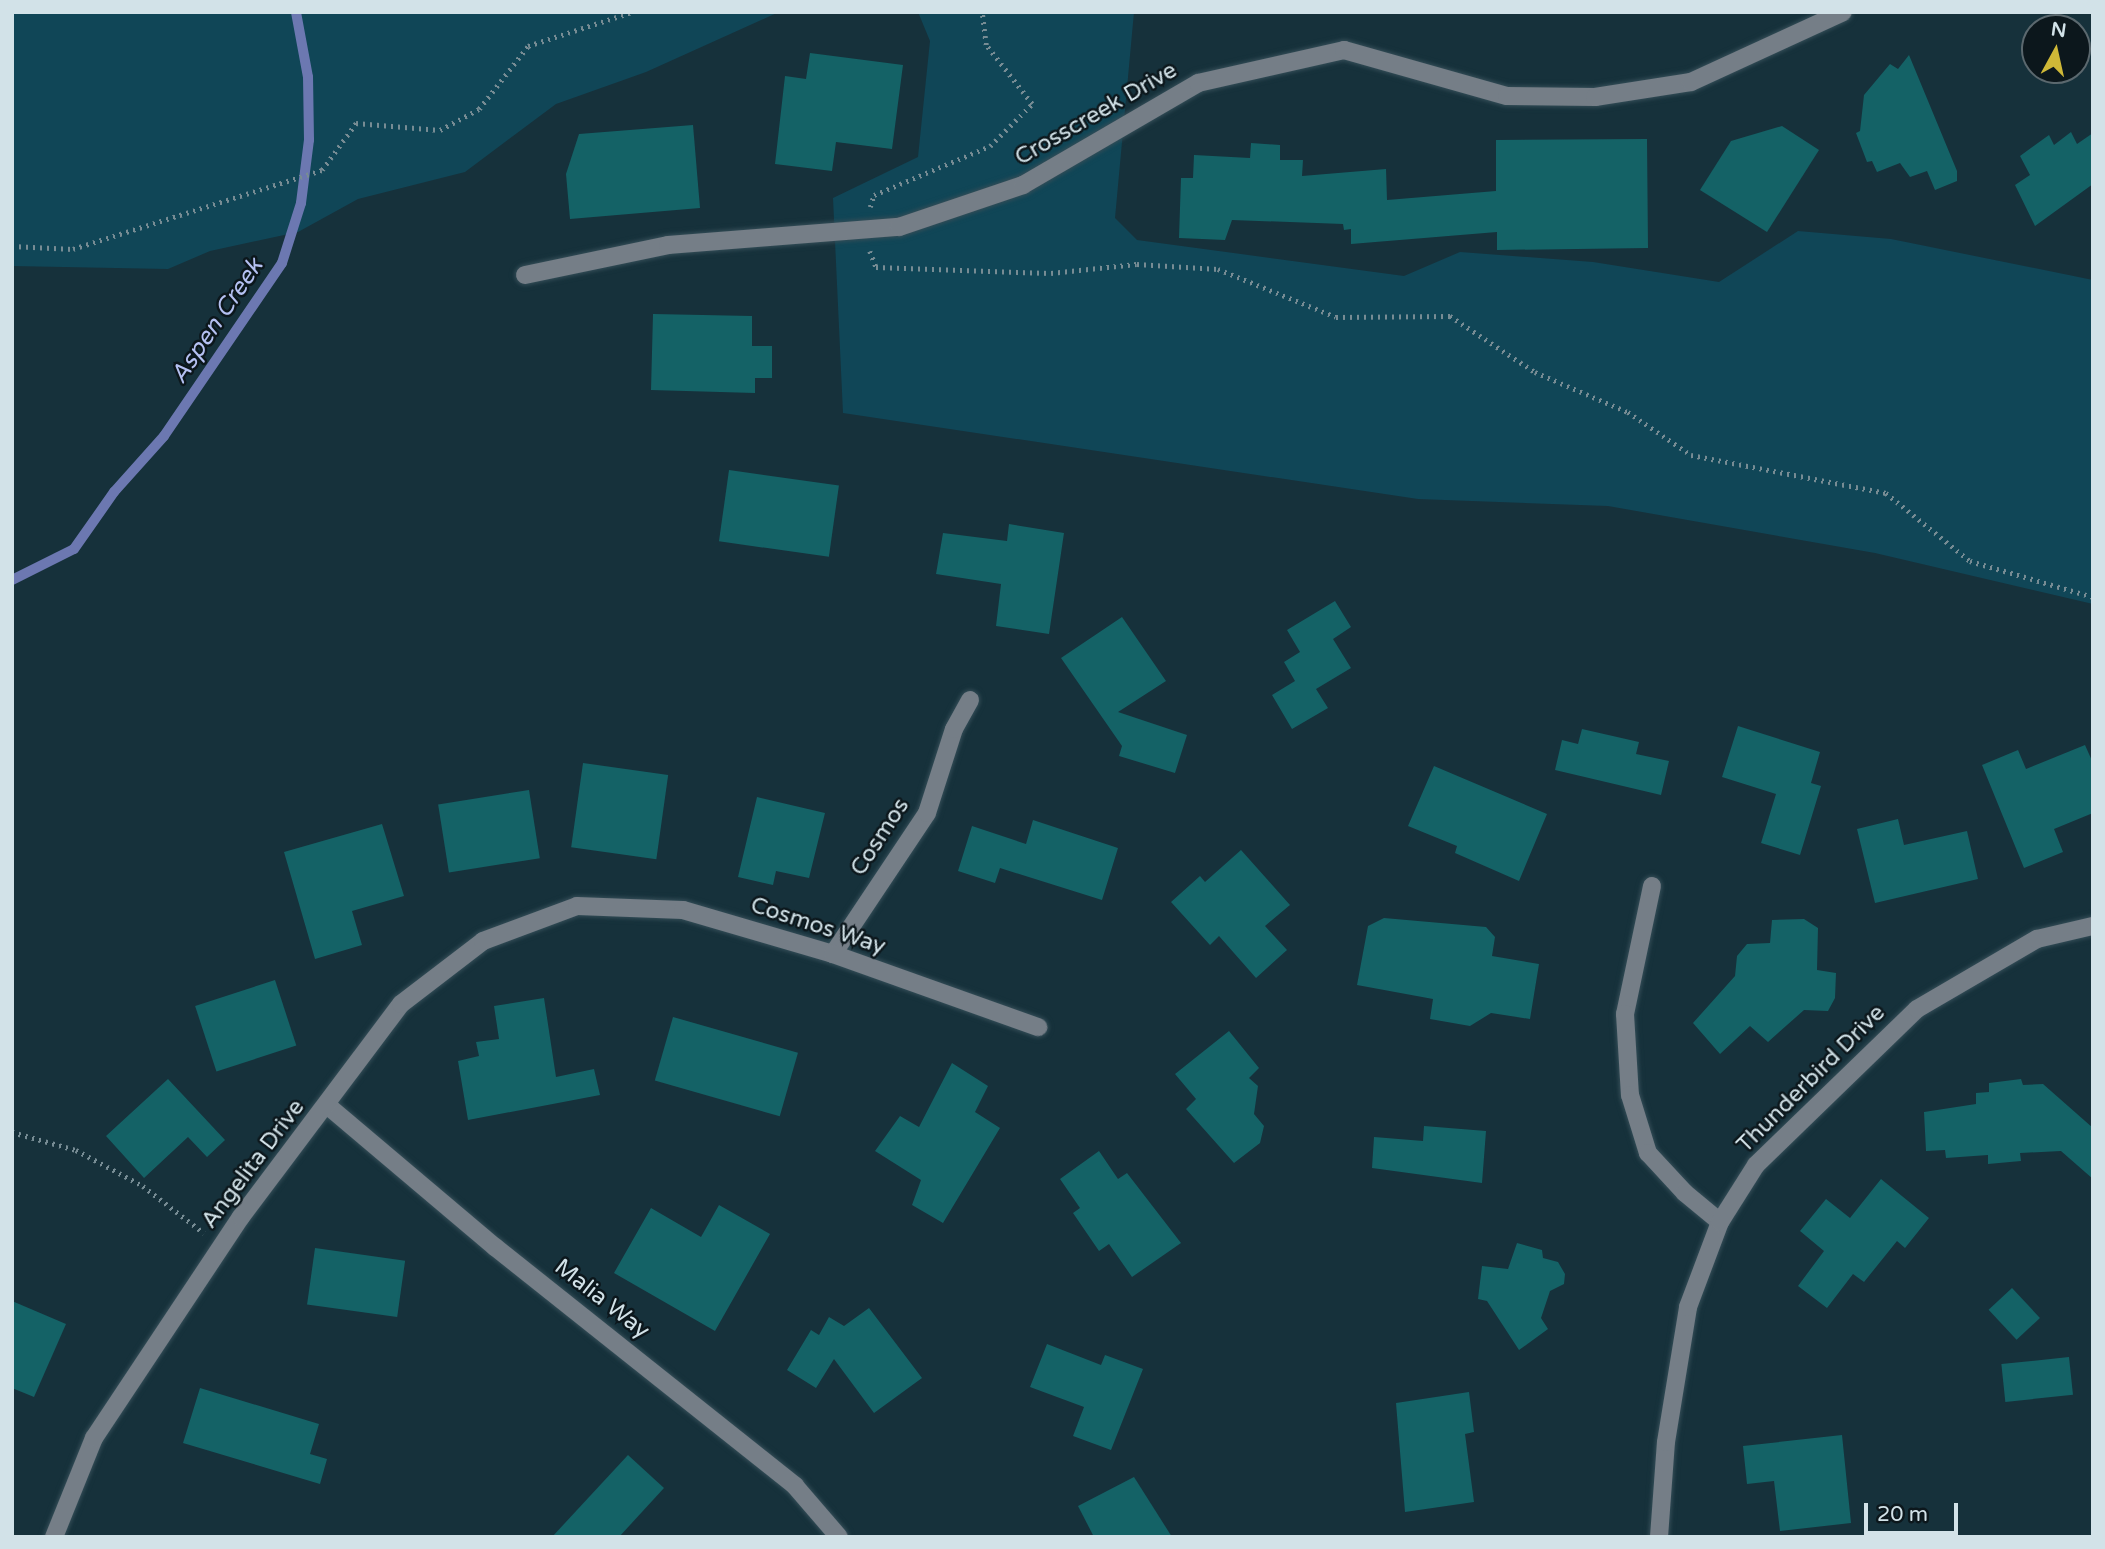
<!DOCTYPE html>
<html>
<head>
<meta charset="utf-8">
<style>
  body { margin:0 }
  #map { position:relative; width:2105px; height:1549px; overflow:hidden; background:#16313b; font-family:"Varela Round",sans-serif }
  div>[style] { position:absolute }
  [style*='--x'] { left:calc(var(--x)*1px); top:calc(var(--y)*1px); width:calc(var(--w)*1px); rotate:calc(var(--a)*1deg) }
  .green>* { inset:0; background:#104657 }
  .stream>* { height:10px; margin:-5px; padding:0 5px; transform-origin:5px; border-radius:5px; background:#6c78b1 }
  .building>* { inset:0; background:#146266; transform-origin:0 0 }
  .path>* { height:4.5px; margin-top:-2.25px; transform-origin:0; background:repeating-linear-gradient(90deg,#778c94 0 2px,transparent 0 7px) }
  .roads { filter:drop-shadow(0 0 2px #344d57) drop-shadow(0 0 2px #344d57) }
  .minor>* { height:18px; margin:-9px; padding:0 9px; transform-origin:9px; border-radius:9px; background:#757e87 }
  span { translate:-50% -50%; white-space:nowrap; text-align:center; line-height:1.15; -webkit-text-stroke:5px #0c171c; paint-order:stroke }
  .street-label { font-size:23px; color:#d2e2e8 }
  .water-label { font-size:24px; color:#b5c1f2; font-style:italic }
  .frame { position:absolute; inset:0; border:14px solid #d2e2e8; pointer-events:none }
  .north { position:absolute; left:2021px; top:14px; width:70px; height:70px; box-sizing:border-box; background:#0c171c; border:2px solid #5b686e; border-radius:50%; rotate:8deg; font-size:19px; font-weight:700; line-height:28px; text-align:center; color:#d2e2e8 }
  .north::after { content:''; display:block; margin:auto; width:24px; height:32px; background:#cfb837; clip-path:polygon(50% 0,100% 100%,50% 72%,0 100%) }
  .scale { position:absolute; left:1864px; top:1503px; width:94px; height:32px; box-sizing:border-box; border:4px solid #d2e2e8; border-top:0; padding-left:9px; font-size:21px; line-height:24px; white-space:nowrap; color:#d2e2e8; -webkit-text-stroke:5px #0c171c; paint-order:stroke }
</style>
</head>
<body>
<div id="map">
  <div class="green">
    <div style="clip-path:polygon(12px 12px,779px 12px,646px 72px,556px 104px,465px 172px,358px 199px,298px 232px,210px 251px,168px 269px,12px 266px)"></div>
    <div style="clip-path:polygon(918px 12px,1134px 12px,1115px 218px,1137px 240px,1404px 276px,1460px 252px,1593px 262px,1719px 282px,1798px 231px,1891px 239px,2093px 280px,2093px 604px,1875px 553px,1608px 506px,1418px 499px,843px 413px,833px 198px,918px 157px,930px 41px)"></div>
  </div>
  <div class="stream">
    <div style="--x:12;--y:580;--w:69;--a:-26.6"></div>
    <div style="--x:74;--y:549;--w:70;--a:-54.9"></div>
    <div style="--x:114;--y:492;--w:75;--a:-48.2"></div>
    <div style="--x:164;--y:436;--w:209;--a:-55.7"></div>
    <div style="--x:282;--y:263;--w:63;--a:-72.4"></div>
    <div style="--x:301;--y:203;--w:64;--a:-82.8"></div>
    <div style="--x:309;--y:140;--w:63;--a:-90.9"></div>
    <div style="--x:308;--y:77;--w:66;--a:-100.5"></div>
  </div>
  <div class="building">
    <div style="clip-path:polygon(810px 53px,903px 65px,892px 149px,836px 142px,832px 171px,775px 164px,785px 76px,806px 79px)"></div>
    <div style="clip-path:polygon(1909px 55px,1957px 171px,1957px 181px,1935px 190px,1927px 171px,1910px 177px,1900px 163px,1877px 172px,1872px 161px,1867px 162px,1856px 133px,1860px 131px,1864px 95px,1890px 64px,1898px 69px)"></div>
    <div style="clip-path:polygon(693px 125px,700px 208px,570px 219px,566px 174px,579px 134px)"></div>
    <div style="clip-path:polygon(1782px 126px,1819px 150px,1767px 232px,1700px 190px,1731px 141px)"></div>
    <div style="clip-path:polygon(2071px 132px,2077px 144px,2093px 133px,2093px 184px,2035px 226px,2015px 185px,2030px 175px,2020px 156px,2049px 135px,2054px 145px)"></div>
    <div style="clip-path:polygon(1647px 139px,1648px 248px,1497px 250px,1497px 232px,1351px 244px,1351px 229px,1344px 230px,1343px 224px,1232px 220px,1225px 240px,1179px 238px,1181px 178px,1193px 178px,1194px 155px,1250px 158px,1251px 143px,1280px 145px,1280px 160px,1303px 160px,1302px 176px,1386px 169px,1387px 200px,1496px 191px,1496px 140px)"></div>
    <div style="clip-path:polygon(653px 314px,752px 316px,752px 346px,772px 346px,772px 378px,755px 378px,755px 393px,651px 390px)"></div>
    <div style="left:729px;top:470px;width:111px;height:72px;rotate:8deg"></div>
    <div style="clip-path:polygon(1009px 524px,1064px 533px,1049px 634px,996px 626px,1001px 584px,936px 574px,943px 533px,1007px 541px)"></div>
    <div style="clip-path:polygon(1335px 601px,1351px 627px,1333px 639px,1351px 668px,1316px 689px,1328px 708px,1292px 729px,1272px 695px,1295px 681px,1284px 662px,1300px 652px,1287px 630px)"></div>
    <div style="clip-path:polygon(1122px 617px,1166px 681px,1118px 712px,1187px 735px,1175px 773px,1119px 756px,1122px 746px,1061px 658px)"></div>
    <div style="clip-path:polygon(1738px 726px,1820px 752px,1811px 783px,1821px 786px,1800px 855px,1761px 843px,1776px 794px,1722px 777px)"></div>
    <div style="clip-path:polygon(1582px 729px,1639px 742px,1636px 754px,1669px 761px,1661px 795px,1555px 770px,1562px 740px,1578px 744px)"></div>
    <div style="clip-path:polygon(2085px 745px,2093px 763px,2093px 813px,2054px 829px,2063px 852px,2024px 868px,1982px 765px,2018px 750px,2026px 769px)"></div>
    <div style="left:583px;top:763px;width:86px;height:85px;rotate:8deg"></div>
    <div style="clip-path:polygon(1434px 766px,1547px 814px,1519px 881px,1455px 853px,1457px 846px,1408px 826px)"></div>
    <div style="left:529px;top:790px;width:69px;height:92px;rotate:81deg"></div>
    <div style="clip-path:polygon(757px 797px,825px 813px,809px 878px,776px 871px,773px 885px,738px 877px)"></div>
    <div style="clip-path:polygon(1898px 819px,1904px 845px,1967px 831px,1978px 879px,1875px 903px,1857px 829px)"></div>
    <div style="clip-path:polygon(1033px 820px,1118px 848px,1102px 900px,1000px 868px,995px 883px,958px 871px,972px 826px,1026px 844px)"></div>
    <div style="clip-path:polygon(382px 824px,404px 896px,352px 911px,362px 945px,315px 959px,284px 852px)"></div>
    <div style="clip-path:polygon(1241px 850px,1290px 905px,1265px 926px,1287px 950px,1256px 978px,1219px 936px,1210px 945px,1171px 902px,1200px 876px,1205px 882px)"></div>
    <div style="clip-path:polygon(1384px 918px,1486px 927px,1495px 937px,1492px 956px,1539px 964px,1530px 1019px,1491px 1013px,1470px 1026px,1430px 1019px,1433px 999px,1357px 985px,1368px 926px)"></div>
    <div style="clip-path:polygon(1804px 919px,1818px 928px,1817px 970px,1836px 973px,1835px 998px,1828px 1011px,1804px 1010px,1768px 1042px,1750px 1026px,1720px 1054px,1693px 1023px,1735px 976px,1737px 956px,1747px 944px,1770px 943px,1772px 920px)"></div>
    <div style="left:275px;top:980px;width:69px;height:84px;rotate:72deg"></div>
    <div style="clip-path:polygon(544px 998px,556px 1077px,594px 1069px,600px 1095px,468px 1120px,458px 1061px,479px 1056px,476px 1042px,499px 1039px,494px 1006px)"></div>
    <div style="left:673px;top:1017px;width:130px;height:66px;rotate:16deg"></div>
    <div style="clip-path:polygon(1229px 1031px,1259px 1068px,1249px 1078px,1258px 1086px,1254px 1114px,1264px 1126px,1260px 1143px,1234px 1163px,1186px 1109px,1196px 1099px,1175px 1074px)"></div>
    <div style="clip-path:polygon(952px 1063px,988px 1086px,975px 1112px,1000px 1128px,943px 1223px,912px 1205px,921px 1180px,875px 1151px,900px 1116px,919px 1127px)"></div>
    <div style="clip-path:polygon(168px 1079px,225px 1140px,207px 1157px,188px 1137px,144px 1178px,106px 1136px)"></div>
    <div style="clip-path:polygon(2021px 1079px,2023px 1085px,2043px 1084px,2093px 1128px,2093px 1179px,2061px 1151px,2020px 1153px,2021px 1161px,1988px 1164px,1988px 1155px,1946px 1158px,1945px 1150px,1926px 1151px,1924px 1112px,1976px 1104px,1976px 1093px,1989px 1092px,1989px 1083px)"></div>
    <div style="clip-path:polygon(1424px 1126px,1486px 1131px,1482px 1183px,1372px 1168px,1374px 1137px,1423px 1141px)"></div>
    <div style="clip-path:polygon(1099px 1151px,1118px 1179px,1127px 1173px,1181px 1243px,1132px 1277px,1109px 1244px,1099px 1251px,1073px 1213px,1080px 1208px,1060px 1179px)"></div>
    <div style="clip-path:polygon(1881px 1179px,1929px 1218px,1905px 1248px,1897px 1241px,1864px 1282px,1853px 1274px,1827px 1308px,1798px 1286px,1824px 1251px,1800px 1231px,1826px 1199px,1850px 1218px)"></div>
    <div style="clip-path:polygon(719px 1205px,770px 1234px,715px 1331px,614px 1273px,651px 1208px,701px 1237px)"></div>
    <div style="clip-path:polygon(1517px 1243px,1542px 1250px,1543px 1258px,1558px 1262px,1565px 1274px,1564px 1284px,1550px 1291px,1541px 1318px,1548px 1329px,1519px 1350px,1487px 1301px,1478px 1299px,1482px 1266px,1508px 1269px)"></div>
    <div style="left:315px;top:1248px;width:91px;height:57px;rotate:8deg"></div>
    <div style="left:2012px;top:1288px;width:41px;height:32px;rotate:47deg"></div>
    <div style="clip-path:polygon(12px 1301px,66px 1324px,34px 1397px,12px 1388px)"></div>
    <div style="clip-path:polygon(869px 1308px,922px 1378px,874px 1413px,834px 1359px,816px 1388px,787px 1370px,811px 1330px,819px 1335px,829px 1317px,844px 1326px)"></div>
    <div style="clip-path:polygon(1047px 1344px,1101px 1365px,1105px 1355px,1143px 1369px,1111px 1450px,1073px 1436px,1084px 1407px,1030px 1387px)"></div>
    <div style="left:2069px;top:1357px;width:38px;height:68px;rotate:84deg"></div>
    <div style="clip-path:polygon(200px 1388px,319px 1424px,310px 1454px,327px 1459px,320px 1484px,183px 1443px)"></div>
    <div style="clip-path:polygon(1469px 1392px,1474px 1432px,1465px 1434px,1474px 1502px,1405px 1512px,1396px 1403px)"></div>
    <div style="clip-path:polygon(1842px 1435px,1851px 1523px,1780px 1531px,1774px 1481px,1747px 1484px,1743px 1446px)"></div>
    <div style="clip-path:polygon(628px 1455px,664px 1488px,619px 1537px,552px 1537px)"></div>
    <div style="clip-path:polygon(1134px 1477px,1172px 1537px,1094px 1537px,1078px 1506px)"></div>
  </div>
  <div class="path">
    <div style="--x:870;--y:207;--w:13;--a:-72"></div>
    <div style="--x:874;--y:195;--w:126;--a:-22.9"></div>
    <div style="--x:990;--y:146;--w:59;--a:-45"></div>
    <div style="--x:1032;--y:104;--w:75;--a:-127.9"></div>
    <div style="--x:986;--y:45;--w:33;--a:-97"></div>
    <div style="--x:12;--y:246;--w:61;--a:2.8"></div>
    <div style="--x:73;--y:249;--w:261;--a:-17.6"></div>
    <div style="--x:322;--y:170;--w:58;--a:-54.1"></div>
    <div style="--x:356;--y:123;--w:84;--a:4.8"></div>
    <div style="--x:440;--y:130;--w:44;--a:-28.3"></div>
    <div style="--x:479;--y:109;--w:80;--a:-52.1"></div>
    <div style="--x:528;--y:46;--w:109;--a:-18.1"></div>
    <div style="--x:870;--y:251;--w:17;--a:69"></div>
    <div style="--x:876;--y:267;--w:175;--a:2"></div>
    <div style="--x:1051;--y:273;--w:86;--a:-6"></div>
    <div style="--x:1137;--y:264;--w:81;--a:3.5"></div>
    <div style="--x:1218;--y:269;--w:127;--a:22.1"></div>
    <div style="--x:1336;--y:317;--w:114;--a:-0.5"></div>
    <div style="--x:1450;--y:316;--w:102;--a:33.4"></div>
    <div style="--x:1535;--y:372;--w:101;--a:23.3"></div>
    <div style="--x:1628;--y:412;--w:76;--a:34.3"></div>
    <div style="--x:1691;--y:455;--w:199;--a:11"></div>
    <div style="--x:1886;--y:493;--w:108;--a:39"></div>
    <div style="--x:1970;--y:561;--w:128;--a:16.3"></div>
    <div style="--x:12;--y:1132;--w:66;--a:15.7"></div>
    <div style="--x:76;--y:1150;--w:76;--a:28.2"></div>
    <div style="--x:143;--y:1186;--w:77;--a:37.6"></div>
  </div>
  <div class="roads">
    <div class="minor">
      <div style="--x:525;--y:275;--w:146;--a:-11.8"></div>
      <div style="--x:668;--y:245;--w:232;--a:-4.5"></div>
      <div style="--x:899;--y:227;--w:131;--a:-18.7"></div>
      <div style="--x:1023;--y:185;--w:203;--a:-30.2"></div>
      <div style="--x:1198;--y:83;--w:150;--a:-12.7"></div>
      <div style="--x:1344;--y:50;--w:169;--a:15.8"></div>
      <div style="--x:1507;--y:96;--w:88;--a:0.7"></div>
      <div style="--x:1595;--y:97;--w:97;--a:-8.9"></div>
      <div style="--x:1691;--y:82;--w:167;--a:-24.7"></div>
      <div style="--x:1652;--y:886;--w:131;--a:101.9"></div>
      <div style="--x:1625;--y:1014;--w:81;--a:86.5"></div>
      <div style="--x:1630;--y:1095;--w:61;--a:72.8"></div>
      <div style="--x:1648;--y:1153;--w:54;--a:47.2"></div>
      <div style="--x:1685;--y:1193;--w:45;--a:39.6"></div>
      <div style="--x:833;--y:954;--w:169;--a:-56.3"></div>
      <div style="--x:927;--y:813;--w:88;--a:-72.2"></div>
      <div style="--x:954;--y:729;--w:33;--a:-61"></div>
      <div style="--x:328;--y:1106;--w:219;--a:40.2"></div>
      <div style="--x:495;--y:1247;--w:384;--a:38.5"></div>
      <div style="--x:795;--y:1486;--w:67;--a:49.2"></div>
      <div style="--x:54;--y:1537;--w:107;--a:-68"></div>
      <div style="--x:94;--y:1438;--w:265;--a:-56.4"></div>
      <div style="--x:241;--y:1217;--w:266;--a:-53.1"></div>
      <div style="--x:401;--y:1004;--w:103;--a:-37.5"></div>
      <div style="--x:483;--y:941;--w:100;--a:-20.4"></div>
      <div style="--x:577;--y:906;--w:106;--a:2.2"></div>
      <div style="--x:683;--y:910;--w:156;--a:16.3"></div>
      <div style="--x:833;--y:954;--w:218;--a:19.6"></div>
      <div style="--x:1659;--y:1537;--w:95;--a:-85.8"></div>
      <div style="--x:1666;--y:1442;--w:137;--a:-80.7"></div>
      <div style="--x:1688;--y:1307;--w:91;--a:-69.4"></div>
      <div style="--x:1720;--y:1222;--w:67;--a:-57.7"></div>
      <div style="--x:1756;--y:1165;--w:224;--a:-44.1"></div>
      <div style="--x:1917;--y:1009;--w:139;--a:-30.3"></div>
      <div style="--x:2037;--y:939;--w:57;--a:-13.1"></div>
    </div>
  </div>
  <div class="street-label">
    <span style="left:1096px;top:114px;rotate:-30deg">Crosscreek Drive</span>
    <span style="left:880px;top:837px;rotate:-57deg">Cosmos</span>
    <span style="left:818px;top:926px;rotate:18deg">Cosmos Way</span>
    <span style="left:1811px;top:1079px;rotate:-45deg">Thunderbird Drive</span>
    <span style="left:253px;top:1164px;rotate:-53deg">Angelita Drive</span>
    <span style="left:602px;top:1299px;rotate:38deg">Malia Way</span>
  </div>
  <div class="water-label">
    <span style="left:217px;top:321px;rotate:-56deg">Aspen Creek</span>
  </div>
  <div class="frame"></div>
  <div class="north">N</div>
  <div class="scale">20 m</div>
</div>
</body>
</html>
